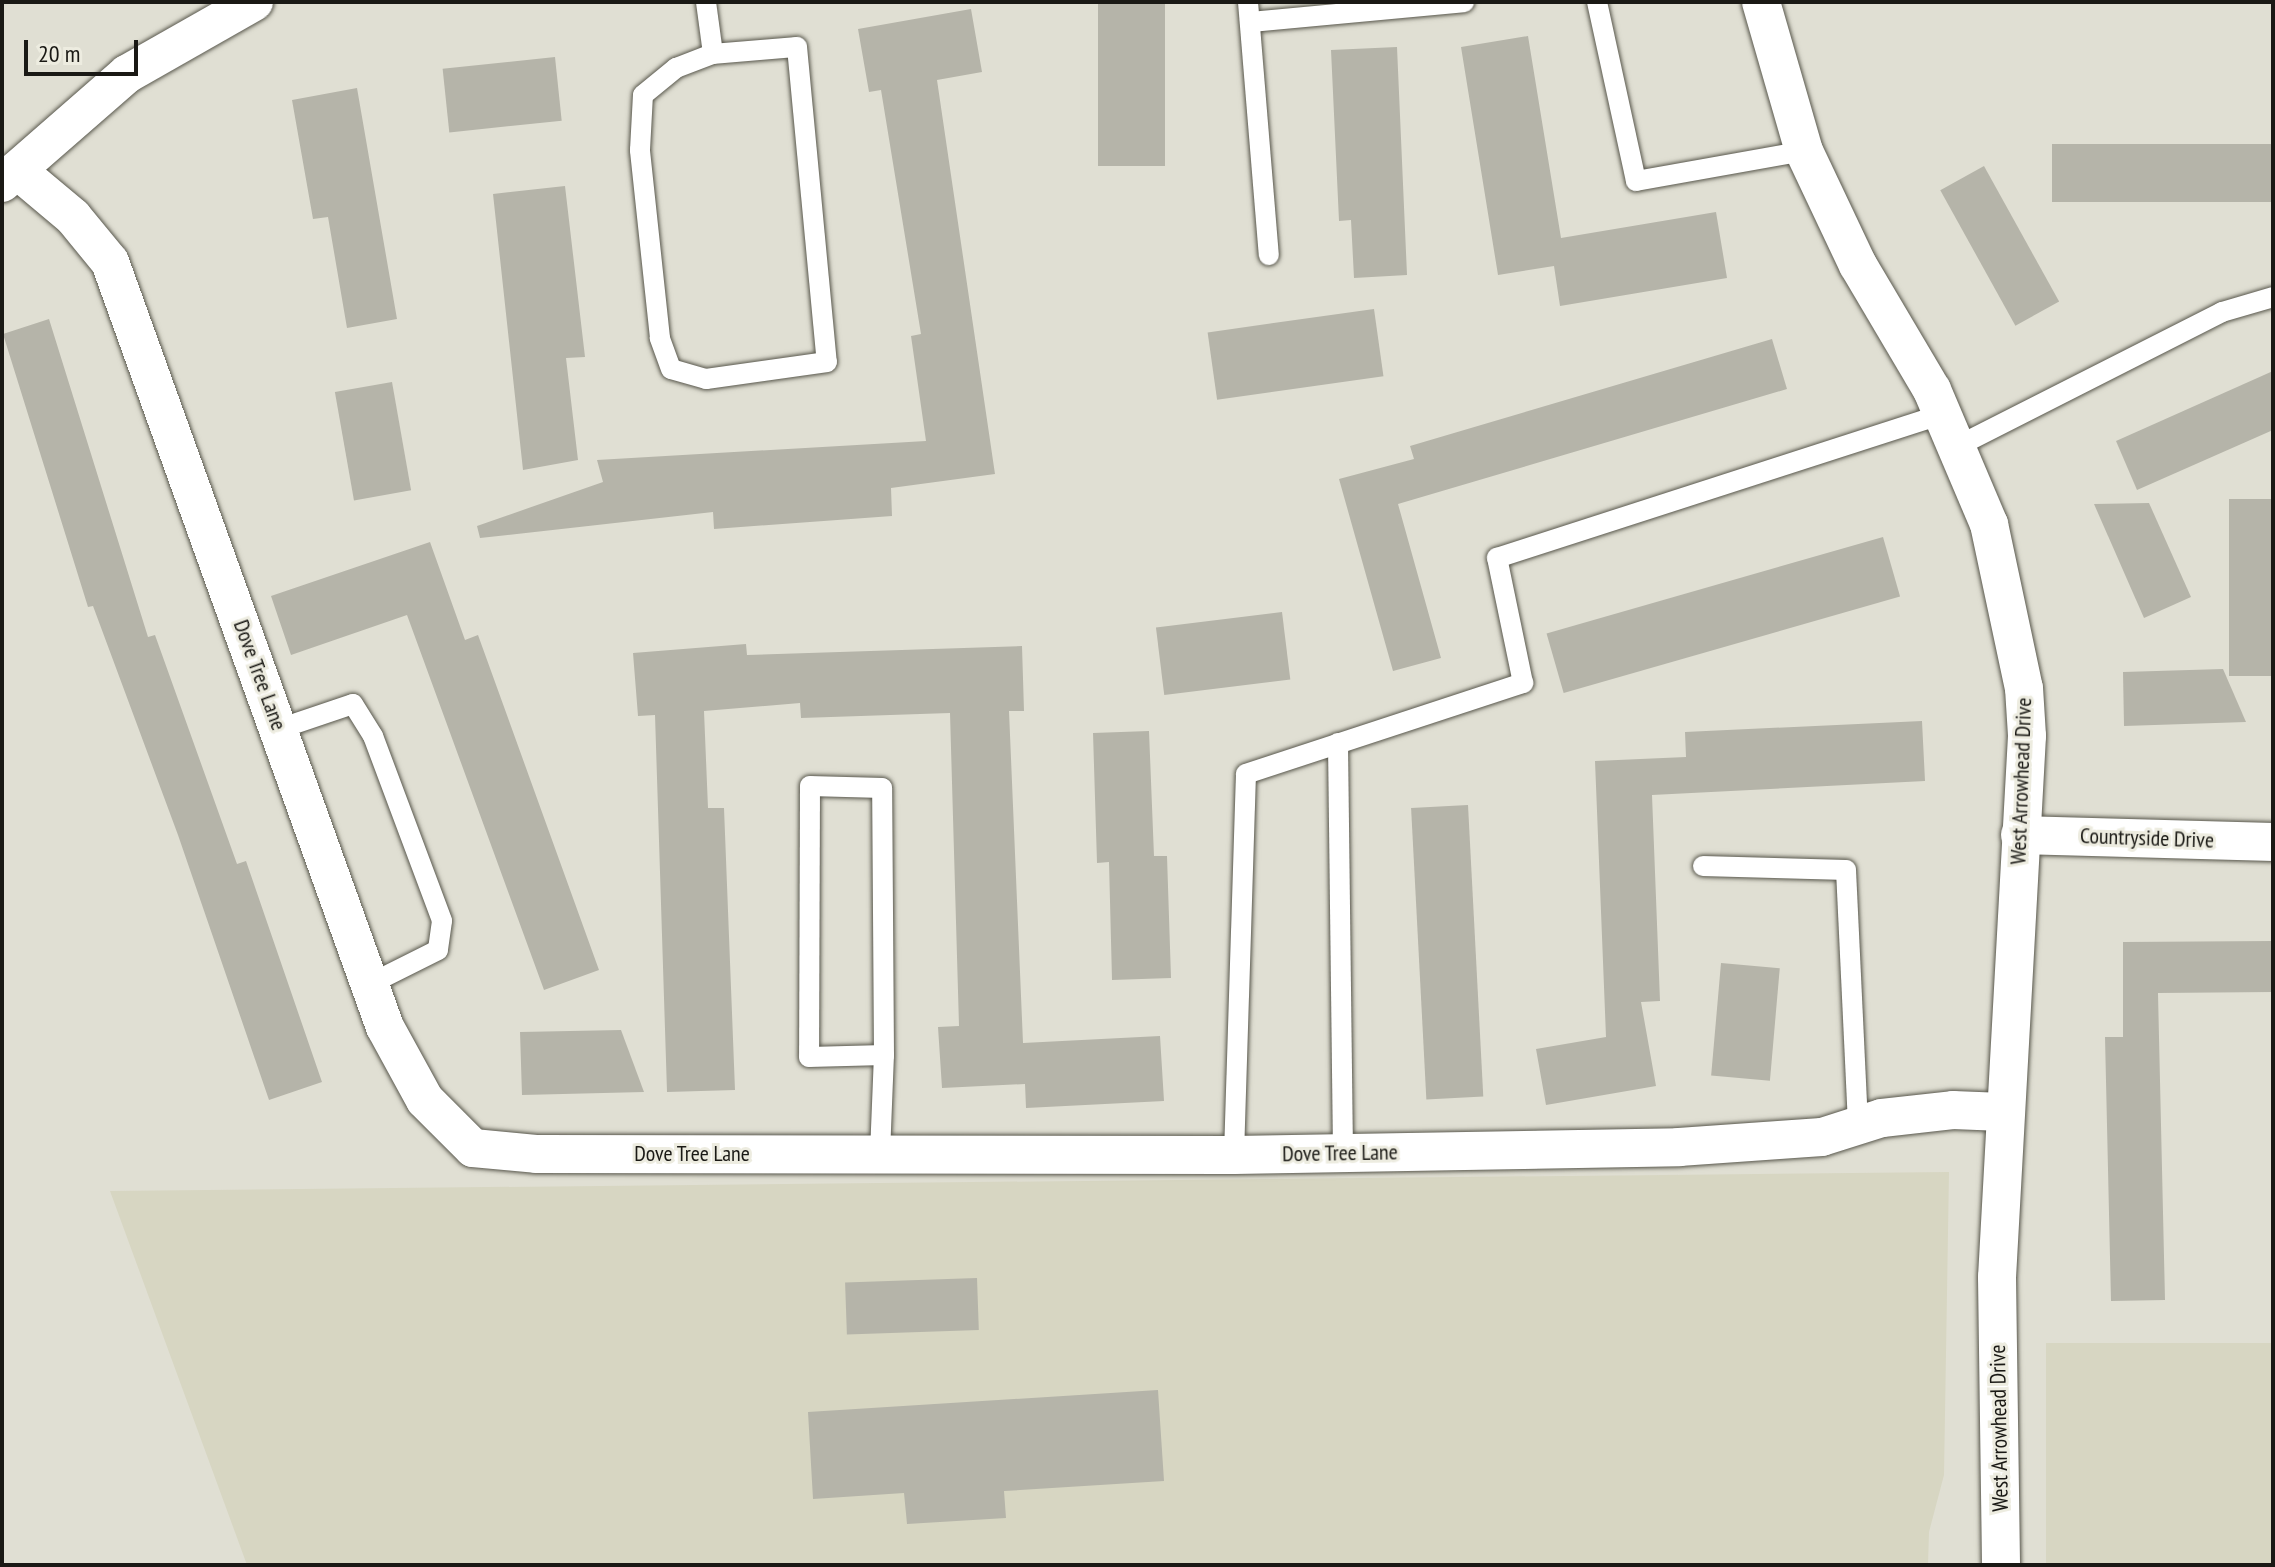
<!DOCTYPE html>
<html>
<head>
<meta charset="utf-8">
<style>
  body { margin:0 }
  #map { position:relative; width:2275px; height:1567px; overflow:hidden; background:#e0dfd3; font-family:"PT Sans Narrow",sans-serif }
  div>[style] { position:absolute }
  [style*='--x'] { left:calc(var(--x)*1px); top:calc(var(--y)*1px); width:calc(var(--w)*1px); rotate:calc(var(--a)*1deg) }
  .built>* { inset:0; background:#d7d6c2; transform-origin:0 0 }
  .building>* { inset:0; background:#b5b4a9; transform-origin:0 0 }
  .roads { filter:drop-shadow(0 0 2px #58574c) drop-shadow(0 0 2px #58574c) }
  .lane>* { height:20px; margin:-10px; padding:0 10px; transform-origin:10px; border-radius:10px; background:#fff }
  .street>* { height:38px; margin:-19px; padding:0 19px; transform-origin:19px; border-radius:19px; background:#fff }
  span { translate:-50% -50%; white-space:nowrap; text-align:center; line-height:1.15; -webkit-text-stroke:6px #edece0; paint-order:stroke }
  .street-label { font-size:22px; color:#1a1915 }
  .frame { position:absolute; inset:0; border:4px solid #1a1915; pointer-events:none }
  .scale { position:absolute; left:24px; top:40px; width:114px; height:36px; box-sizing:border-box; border:4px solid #1a1915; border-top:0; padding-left:10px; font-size:24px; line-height:28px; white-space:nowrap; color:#1a1915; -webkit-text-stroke:6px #edece0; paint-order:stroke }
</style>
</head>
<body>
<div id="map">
  <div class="built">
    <div style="clip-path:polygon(1949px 1172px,1944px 1475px,1929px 1532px,1928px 1565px,247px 1565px,110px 1191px)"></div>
    <div style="left:2273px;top:1343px;width:222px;height:227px;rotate:90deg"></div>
  </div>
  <div class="building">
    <div style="left:1098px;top:2px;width:67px;height:164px"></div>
    <div style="clip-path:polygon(971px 9px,982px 72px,937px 80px,995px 474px,891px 488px,892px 516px,714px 529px,713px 512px,480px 538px,477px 526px,603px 482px,597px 460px,926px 441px,911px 336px,921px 334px,881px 90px,869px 92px,858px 29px)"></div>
    <div style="clip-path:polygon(1528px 36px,1561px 238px,1716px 212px,1727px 278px,1560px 306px,1554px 266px,1498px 275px,1461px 47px)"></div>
    <div style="clip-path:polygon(1397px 47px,1407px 275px,1354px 278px,1351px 220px,1339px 221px,1331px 50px)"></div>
    <div style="left:555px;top:57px;width:64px;height:113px;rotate:84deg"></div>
    <div style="clip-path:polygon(357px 88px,397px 319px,347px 328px,328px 217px,313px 219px,292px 100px)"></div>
    <div style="left:2273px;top:144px;width:58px;height:221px;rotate:90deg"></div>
    <div style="left:1984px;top:166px;width:155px;height:50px;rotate:61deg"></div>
    <div style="clip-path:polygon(565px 186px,585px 357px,566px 358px,578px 460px,523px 470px,493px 194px)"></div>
    <div style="left:1374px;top:309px;width:68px;height:168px;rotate:82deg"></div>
    <div style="clip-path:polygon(49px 319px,148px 637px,155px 635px,237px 864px,246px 861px,322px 1082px,269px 1100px,178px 835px,93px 606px,88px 607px,3px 334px)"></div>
    <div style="clip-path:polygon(1772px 339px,1787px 389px,1398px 504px,1441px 658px,1393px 671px,1339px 479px,1414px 459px,1410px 446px)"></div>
    <div style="clip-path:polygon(2273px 371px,2273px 430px,2137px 490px,2116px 441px)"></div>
    <div style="left:392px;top:382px;width:110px;height:58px;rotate:80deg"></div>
    <div style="left:2273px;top:499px;width:177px;height:44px;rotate:90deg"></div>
    <div style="clip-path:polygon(2149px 503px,2191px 597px,2144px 618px,2094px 504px)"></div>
    <div style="left:1883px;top:537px;width:62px;height:350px;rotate:74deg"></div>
    <div style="clip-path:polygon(430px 542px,465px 640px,478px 635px,599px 970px,544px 990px,407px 615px,291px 655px,271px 596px)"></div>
    <div style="left:1282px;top:612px;width:68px;height:127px;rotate:83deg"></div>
    <div style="clip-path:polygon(746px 644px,747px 655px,1022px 646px,1024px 711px,1009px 711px,1023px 1043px,1160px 1036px,1164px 1101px,1026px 1108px,1025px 1084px,942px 1088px,938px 1027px,959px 1026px,950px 713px,801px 718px,800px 703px,704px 711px,708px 808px,724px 808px,735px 1090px,667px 1092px,655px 715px,638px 716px,633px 653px)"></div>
    <div style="clip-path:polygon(2223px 669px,2246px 722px,2124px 726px,2123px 672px)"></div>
    <div style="clip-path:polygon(1922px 721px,1925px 781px,1652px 795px,1660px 1001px,1641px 1002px,1656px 1086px,1546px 1105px,1536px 1049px,1606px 1037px,1595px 761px,1686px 757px,1685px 732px)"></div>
    <div style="clip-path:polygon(1149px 731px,1154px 856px,1167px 856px,1171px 978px,1112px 980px,1109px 862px,1097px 863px,1093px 733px)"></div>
    <div style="left:1468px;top:805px;width:292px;height:57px;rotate:87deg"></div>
    <div style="clip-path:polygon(2273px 941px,2273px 992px,2158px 993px,2165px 1300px,2111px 1301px,2105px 1037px,2123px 1037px,2123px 942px)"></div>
    <div style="left:1721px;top:963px;width:59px;height:113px;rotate:5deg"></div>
    <div style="clip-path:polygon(621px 1030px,644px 1092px,522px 1095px,520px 1032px)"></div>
    <div style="left:977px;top:1278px;width:52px;height:132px;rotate:88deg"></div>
    <div style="clip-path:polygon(1158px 1390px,1164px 1481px,1004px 1491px,1006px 1518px,907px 1524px,904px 1493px,813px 1499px,808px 1412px)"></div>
  </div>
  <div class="roads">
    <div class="lane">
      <div style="--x:706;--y:2;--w:52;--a:82.3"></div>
      <div style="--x:1248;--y:2;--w:254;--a:85.3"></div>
      <div style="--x:1597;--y:2;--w:183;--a:77.7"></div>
      <div style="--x:1636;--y:181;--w:171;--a:-10.1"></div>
      <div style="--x:1250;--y:22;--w:215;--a:-5.3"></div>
      <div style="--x:797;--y:47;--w:316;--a:84.6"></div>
      <div style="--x:827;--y:362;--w:122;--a:172"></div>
      <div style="--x:706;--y:379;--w:36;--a:-164"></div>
      <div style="--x:671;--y:369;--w:33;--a:-110"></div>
      <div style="--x:660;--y:338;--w:189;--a:-96.1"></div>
      <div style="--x:640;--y:150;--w:55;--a:-86.9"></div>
      <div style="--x:643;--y:95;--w:43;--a:-39.3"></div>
      <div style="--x:676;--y:68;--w:40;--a:-21"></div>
      <div style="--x:713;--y:54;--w:84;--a:-4.8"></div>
      <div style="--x:1958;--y:446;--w:296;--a:-26.9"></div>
      <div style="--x:2222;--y:312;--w:53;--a:-16.4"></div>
      <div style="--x:279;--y:729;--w:78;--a:-18.7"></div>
      <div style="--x:353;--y:704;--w:38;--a:58"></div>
      <div style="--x:373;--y:736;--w:197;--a:69.5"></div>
      <div style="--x:442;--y:921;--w:29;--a:98"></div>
      <div style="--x:438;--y:950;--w:76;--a:153.4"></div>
      <div style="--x:1338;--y:743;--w:410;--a:89.3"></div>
      <div style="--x:1703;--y:866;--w:143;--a:1.6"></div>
      <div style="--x:1846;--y:870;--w:255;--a:87.3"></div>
      <div style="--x:880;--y:1154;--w:99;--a:-87.7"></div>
      <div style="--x:884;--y:1055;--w:267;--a:-90.4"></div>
      <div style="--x:882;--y:788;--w:72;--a:-178.4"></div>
      <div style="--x:810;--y:786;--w:271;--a:90.2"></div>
      <div style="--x:809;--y:1057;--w:75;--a:-1.5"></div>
      <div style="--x:1234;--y:1155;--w:381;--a:-88.2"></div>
      <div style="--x:1246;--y:774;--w:292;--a:-18.2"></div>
      <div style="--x:1523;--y:683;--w:128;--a:-101.7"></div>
      <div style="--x:1497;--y:558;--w:470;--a:-17.9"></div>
    </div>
    <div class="street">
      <div style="--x:1761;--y:2;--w:155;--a:73.9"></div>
      <div style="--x:1804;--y:151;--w:126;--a:64.7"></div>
      <div style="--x:1858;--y:265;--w:145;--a:59.4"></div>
      <div style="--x:1932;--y:390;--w:146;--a:67"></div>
      <div style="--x:1989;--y:524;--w:168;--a:78"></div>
      <div style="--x:2024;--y:688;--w:48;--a:86.4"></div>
      <div style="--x:2027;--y:736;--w:542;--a:93.17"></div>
      <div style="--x:1997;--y:1277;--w:288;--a:89.2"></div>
      <div style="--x:17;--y:170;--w:73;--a:40"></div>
      <div style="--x:73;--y:217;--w:58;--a:50.6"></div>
      <div style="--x:110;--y:262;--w:813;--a:70.23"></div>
      <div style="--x:385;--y:1027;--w:83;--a:61.3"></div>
      <div style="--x:425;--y:1100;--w:68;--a:45"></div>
      <div style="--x:473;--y:1148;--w:63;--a:5.4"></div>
      <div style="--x:536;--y:1154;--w:698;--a:0.08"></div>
      <div style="--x:1234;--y:1155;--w:445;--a:-1"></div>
      <div style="--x:1679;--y:1147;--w:143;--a:-4"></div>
      <div style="--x:1822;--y:1137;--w:63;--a:-17.6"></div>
      <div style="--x:1882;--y:1118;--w:71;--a:-6.4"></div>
      <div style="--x:1953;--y:1110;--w:50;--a:2.3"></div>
      <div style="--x:2;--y:183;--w:166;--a:-41.1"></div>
      <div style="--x:127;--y:74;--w:146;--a:-29.6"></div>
      <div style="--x:2020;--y:835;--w:253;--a:1.6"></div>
    </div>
  </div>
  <div class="street-label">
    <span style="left:260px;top:675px;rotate:70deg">Dove Tree Lane</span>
    <span style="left:2021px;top:781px;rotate:-88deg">West Arrowhead Drive</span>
    <span style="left:2147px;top:838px;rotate:2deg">Countryside Drive</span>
    <span style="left:1340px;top:1153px;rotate:-1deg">Dove Tree Lane</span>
    <span style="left:692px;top:1154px">Dove Tree Lane</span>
    <span style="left:1999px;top:1428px;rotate:-91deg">West Arrowhead Drive</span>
  </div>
  <div class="frame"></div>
  <div class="scale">20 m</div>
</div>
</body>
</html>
